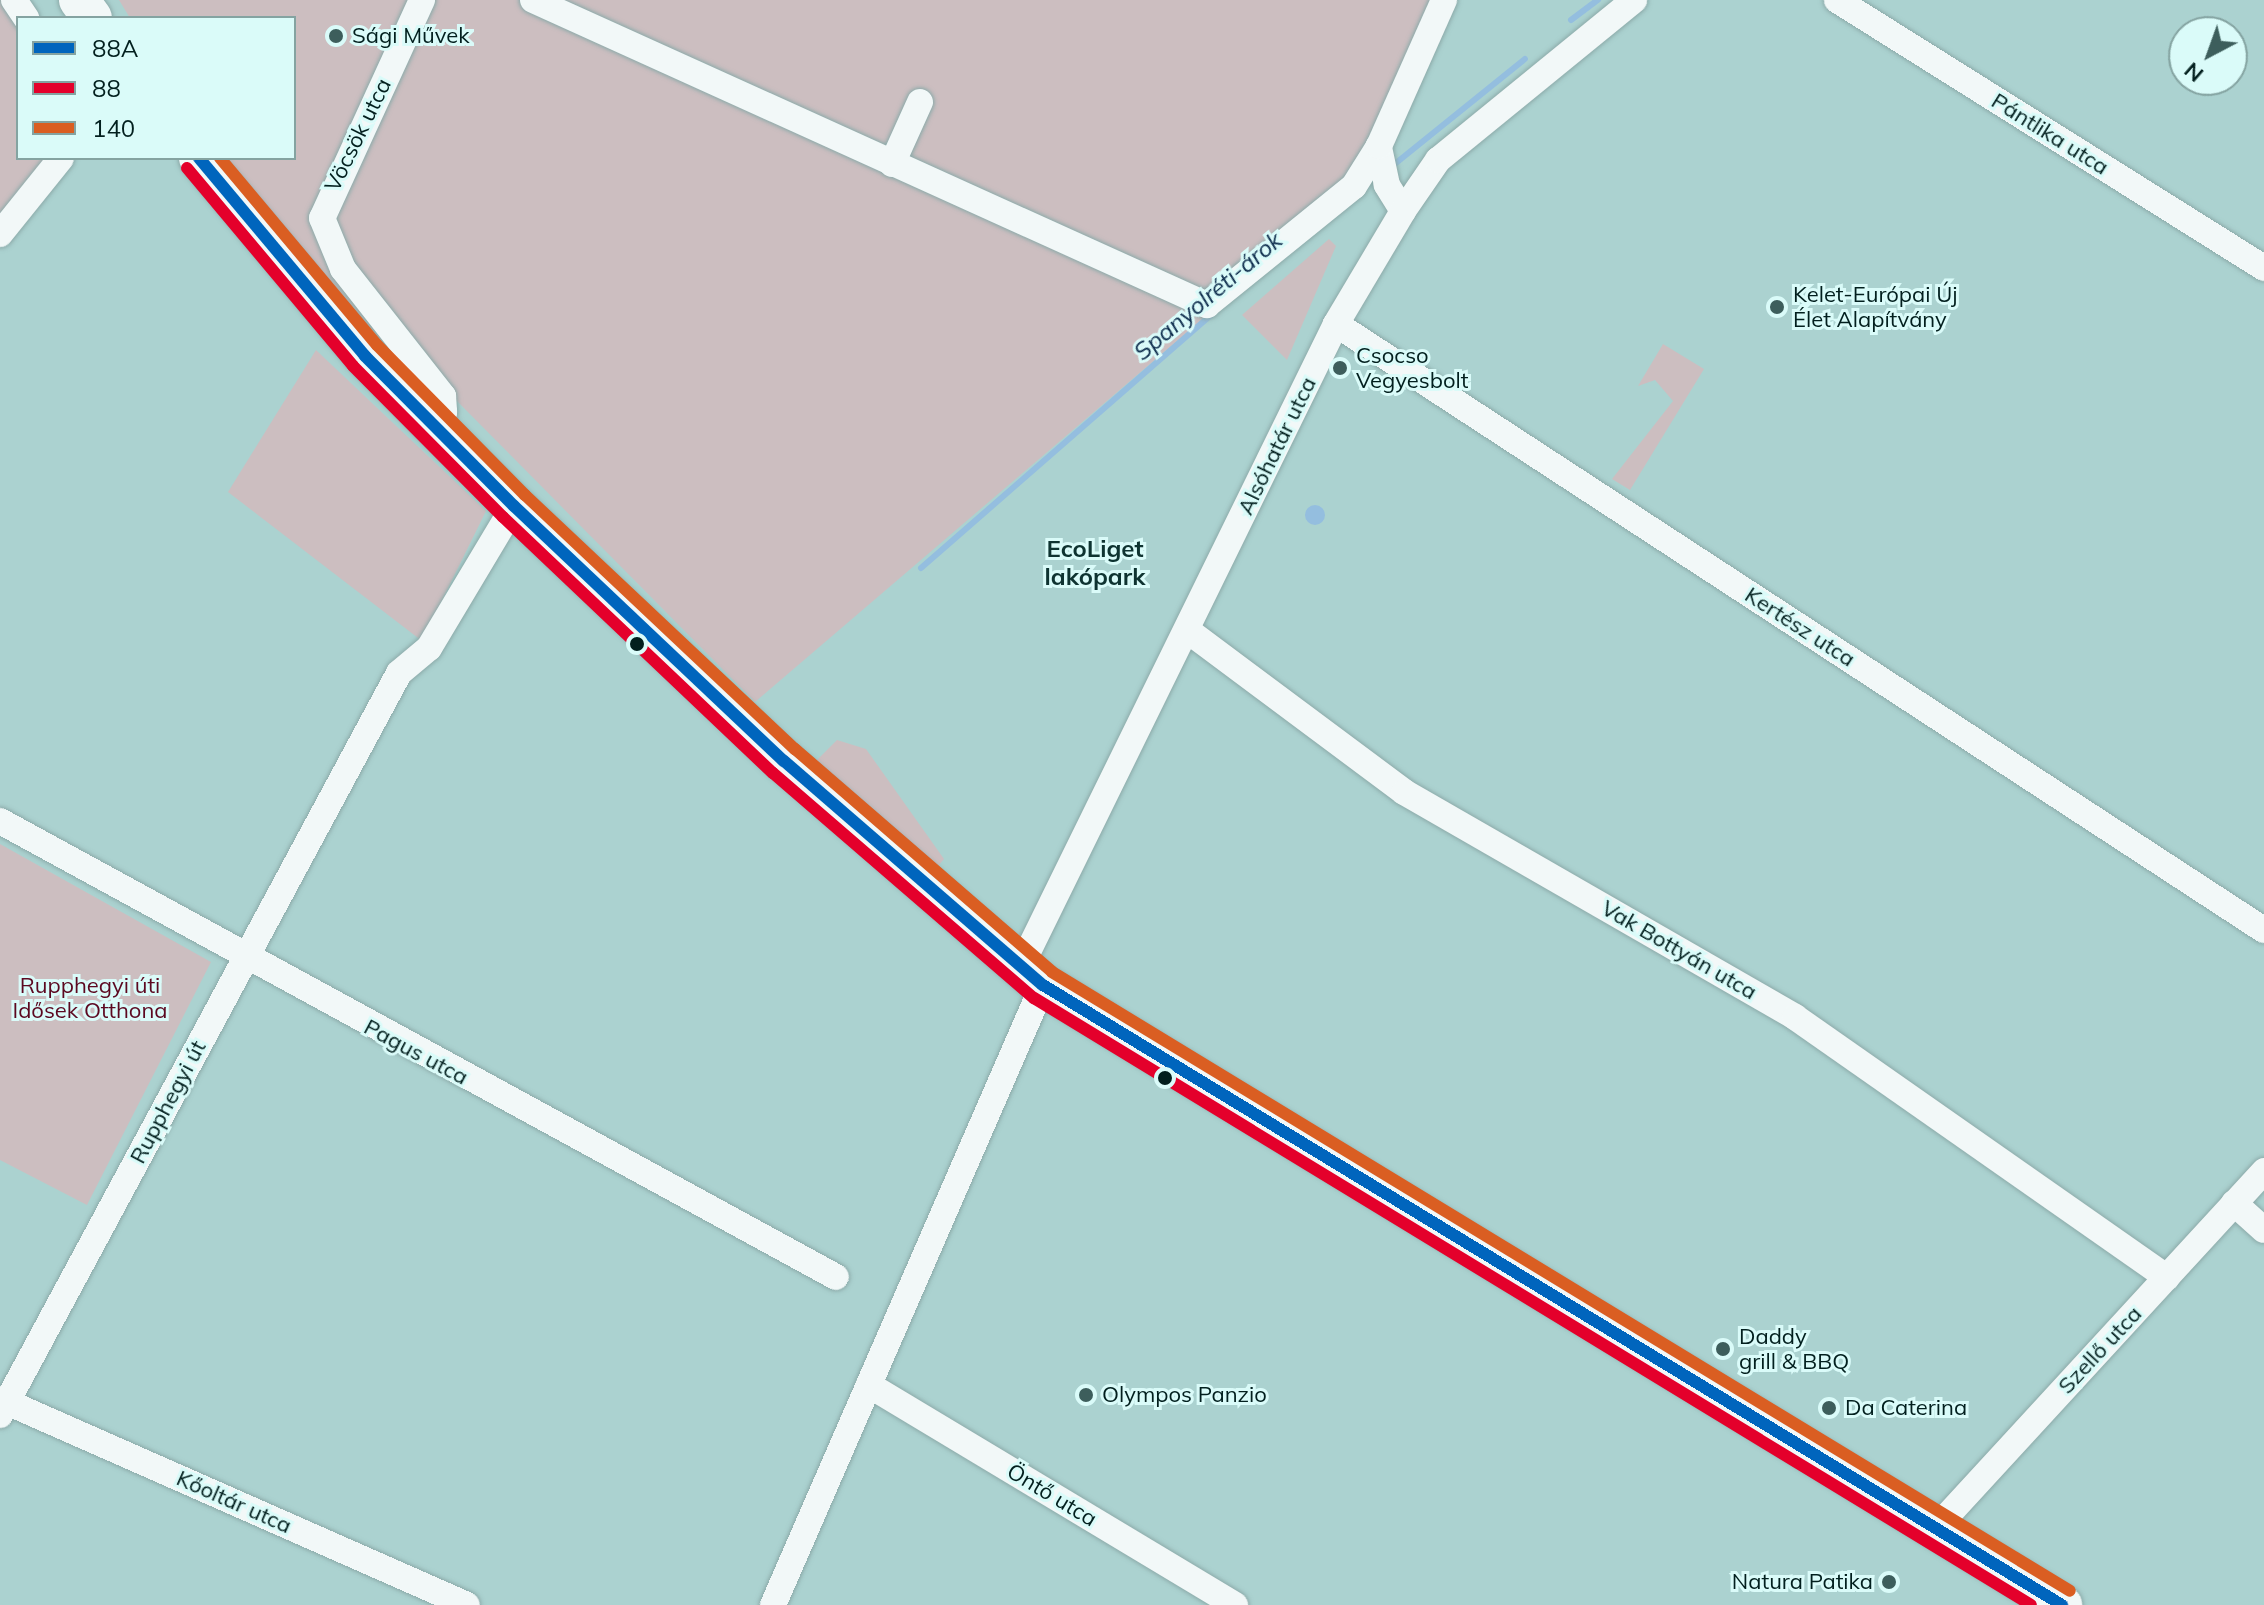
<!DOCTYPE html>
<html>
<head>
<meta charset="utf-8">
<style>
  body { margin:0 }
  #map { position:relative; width:2264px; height:1605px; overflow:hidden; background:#abd2d0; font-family:Mulish,sans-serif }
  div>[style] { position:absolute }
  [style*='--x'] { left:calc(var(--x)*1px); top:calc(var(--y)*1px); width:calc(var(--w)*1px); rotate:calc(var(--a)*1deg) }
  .green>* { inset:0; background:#ccbec0 }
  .water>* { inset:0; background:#94bedf }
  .round { border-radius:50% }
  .stream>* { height:6px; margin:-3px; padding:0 3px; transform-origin:3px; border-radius:3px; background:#94bedf }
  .roads { filter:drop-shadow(0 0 2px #8caaa9) drop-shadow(0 0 2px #8caaa9) }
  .street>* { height:26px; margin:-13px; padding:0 13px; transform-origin:13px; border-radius:13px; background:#f2f8f8 }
  .primary>* { height:40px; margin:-20px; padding:0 20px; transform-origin:20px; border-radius:20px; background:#f2f8f8 }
  .bus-1>* { height:12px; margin:-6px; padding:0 6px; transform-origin:6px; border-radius:6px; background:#0065bd }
  .bus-2>* { height:12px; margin:-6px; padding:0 6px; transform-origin:6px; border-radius:6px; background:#e4002b }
  .bus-3>* { height:12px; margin:-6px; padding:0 6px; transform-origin:6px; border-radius:6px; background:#da5e22 }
  .dots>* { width:22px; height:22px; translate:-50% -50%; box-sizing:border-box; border:4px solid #dafbf9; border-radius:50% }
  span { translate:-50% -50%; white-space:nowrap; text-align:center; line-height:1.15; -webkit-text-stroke:6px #dafbf9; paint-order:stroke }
  .poi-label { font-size:22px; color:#021f1e }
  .left { translate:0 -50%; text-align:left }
  .right { translate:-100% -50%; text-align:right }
  .street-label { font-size:22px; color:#021f1e }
  .park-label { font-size:22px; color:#5c0820 }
  .water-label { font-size:24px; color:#0d2c4c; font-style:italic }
  .neighbourhood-label { font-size:24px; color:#0e3331; font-weight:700 }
  .legend { position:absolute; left:16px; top:16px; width:280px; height:144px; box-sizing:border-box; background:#dafbf9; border:2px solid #84a3a1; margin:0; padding:10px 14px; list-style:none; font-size:24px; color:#021f1e }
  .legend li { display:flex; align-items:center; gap:16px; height:40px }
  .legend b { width:40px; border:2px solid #84a3a1 }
  .north { position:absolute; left:2168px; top:16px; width:80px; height:80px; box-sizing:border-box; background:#dafbf9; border:2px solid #84a3a1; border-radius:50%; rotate:221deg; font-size:22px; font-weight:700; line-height:32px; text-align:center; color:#021f1e }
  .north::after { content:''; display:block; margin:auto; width:28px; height:36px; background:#3d5e5c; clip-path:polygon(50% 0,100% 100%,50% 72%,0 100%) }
</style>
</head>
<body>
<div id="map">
  <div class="green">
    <div style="clip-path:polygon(0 0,22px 0,18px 158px,48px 158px,0 225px)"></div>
    <div style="clip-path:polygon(119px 0,1435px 0,1372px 174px,755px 702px,450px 394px,426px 400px,224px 158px,294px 158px,294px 18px,130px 18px)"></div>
    <div style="clip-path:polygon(1329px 239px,1336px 246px,1287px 360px,1242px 315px)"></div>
    <div style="clip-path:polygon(1663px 344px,1704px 369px,1630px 490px,1612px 479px,1673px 401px,1655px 380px,1638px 386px)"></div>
    <div style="clip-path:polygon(316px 350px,486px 511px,422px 641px,228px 492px)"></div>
    <div style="clip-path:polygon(837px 740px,866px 749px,944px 859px,938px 866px,815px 762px)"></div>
    <div style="clip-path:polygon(0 844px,211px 962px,87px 1205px,0 1160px)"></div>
  </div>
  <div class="water">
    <div class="round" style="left:1305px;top:505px;width:20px;height:20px"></div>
  </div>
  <div class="stream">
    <div style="--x:1571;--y:20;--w:34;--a:-37"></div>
    <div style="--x:1391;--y:167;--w:172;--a:-38.9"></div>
    <div style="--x:921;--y:568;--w:386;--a:-41.1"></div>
  </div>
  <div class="roads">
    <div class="street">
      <div style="--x:14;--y:0;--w:22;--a:56"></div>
      <div style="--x:422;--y:0;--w:240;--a:114.6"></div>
      <div style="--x:322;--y:218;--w:55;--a:67.6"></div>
      <div style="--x:343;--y:269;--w:162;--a:51.8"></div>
      <div style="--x:443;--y:396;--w:16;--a:86"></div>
      <div style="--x:444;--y:412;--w:18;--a:128"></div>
      <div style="--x:533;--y:0;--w:740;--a:24.35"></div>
      <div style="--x:1207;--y:305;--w:189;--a:-39"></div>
      <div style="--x:1354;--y:186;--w:47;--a:-58"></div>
      <div style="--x:1837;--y:0;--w:504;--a:32.11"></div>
      <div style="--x:892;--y:164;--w:68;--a:-65.7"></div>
      <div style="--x:1403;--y:211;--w:31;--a:-122"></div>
      <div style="--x:1387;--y:185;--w:40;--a:-102"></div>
      <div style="--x:1379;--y:146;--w:160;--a:-66"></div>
      <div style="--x:0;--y:234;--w:97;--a:-51.2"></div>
      <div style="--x:1336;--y:324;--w:1108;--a:33.15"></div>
      <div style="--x:1187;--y:630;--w:271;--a:36.7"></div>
      <div style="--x:1404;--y:792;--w:451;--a:29.9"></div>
      <div style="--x:1795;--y:1017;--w:454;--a:35"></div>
      <div style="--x:0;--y:821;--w:952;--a:28.61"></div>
      <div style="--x:1020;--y:968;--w:717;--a:-63.86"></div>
      <div style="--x:1336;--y:324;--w:131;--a:-59.3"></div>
      <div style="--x:1403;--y:211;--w:62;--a:-55.5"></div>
      <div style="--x:1438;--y:160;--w:253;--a:-39.2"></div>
      <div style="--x:2234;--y:1203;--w:40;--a:42"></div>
      <div style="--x:869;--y:1385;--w:427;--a:31"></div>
      <div style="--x:0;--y:1399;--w:510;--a:23.8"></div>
      <div style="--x:0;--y:1415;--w:842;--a:-61.73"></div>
      <div style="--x:399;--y:673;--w:39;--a:-40"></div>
      <div style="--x:429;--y:648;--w:165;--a:-59.1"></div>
      <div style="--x:1936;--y:1528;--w:485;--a:-47.4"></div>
      <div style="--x:773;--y:1605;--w:676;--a:-66.47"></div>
    </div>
    <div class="primary">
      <div style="--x:79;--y:0;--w:22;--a:54"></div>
      <div style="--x:199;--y:158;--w:258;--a:50"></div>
      <div style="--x:365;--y:356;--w:211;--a:45.2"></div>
      <div style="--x:514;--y:506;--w:371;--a:43.4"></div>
      <div style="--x:784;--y:761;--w:342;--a:40.9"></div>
      <div style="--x:1043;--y:985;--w:1193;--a:31.32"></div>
    </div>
  </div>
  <div class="bus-1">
    <div style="--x:199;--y:158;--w:258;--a:50"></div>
    <div style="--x:365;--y:356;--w:211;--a:45.2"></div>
    <div style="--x:514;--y:506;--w:371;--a:43.4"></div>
    <div style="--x:784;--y:761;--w:342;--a:40.9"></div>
    <div style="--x:1043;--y:985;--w:1193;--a:31.32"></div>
  </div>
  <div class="bus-2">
    <div style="--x:187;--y:168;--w:258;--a:50"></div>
    <div style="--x:353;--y:366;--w:213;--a:45.2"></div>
    <div style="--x:503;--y:517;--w:372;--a:43.5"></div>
    <div style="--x:773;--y:773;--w:345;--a:40.8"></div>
    <div style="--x:1034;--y:998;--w:1167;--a:31.33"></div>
  </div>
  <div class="bus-3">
    <div style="--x:220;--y:158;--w:244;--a:50"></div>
    <div style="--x:377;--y:345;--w:211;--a:45.4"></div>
    <div style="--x:525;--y:495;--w:371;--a:43.3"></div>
    <div style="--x:795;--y:749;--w:340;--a:40.9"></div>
    <div style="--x:1052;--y:972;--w:1191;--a:31.3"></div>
  </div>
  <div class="dots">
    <div style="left:336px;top:36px;background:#3d5e5c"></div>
    <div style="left:1777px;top:307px;background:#3d5e5c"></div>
    <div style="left:1340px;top:368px;background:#3d5e5c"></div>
    <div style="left:637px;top:644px;background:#021f1e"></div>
    <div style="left:1165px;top:1078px;background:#021f1e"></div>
    <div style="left:1723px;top:1349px;background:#3d5e5c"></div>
    <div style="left:1086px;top:1395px;background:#3d5e5c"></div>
    <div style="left:1829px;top:1408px;background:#3d5e5c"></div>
    <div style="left:1889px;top:1582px;background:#3d5e5c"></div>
  </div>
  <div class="poi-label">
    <span class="left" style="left:352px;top:36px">Sági Művek</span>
    <span class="left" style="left:1793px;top:307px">Kelet-Európai Új<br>Élet Alapítvány</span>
    <span class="left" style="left:1356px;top:368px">Csocso<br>Vegyesbolt</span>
    <span class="left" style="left:1739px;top:1349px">Daddy<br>grill &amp; BBQ</span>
    <span class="left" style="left:1102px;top:1395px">Olympos Panzio</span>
    <span class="left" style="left:1845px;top:1408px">Da Caterina</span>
    <span class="right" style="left:1873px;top:1582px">Natura Patika</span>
  </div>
  <div class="street-label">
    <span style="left:2050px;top:134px;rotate:32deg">Pántlika utca</span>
    <span style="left:358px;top:135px;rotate:-64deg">Vöcsök utca</span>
    <span style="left:1277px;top:446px;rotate:-64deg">Alsóhatár utca</span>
    <span style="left:1800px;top:627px;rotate:33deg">Kertész utca</span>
    <span style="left:1679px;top:950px;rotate:30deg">Vak Bottyán utca</span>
    <span style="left:416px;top:1052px;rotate:28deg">Pagus utca</span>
    <span style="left:168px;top:1102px;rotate:-62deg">Rupphegyi út</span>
    <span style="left:2100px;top:1350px;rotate:-47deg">Szellő utca</span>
    <span style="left:1052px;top:1495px;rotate:31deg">Öntő utca</span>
    <span style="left:234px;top:1502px;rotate:24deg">Kőoltár utca</span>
  </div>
  <div class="park-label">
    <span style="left:90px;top:998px">Rupphegyi úti<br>Idősek Otthona</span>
  </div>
  <div class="water-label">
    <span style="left:1208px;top:296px;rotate:-40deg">Spanyolréti-árok</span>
  </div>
  <div class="neighbourhood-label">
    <span style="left:1095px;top:563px">EcoLiget<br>lakópark</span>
  </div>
  <ul class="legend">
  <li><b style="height:10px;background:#0065bd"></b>88A</li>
  <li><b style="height:10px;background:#e4002b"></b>88</li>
  <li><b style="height:10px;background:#da5e22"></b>140</li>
  </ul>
  <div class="north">N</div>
</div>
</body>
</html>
